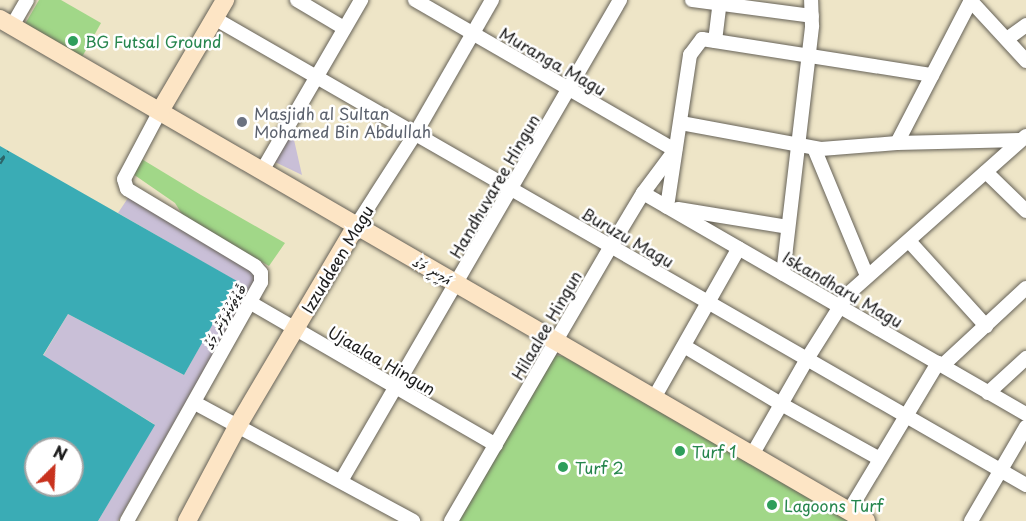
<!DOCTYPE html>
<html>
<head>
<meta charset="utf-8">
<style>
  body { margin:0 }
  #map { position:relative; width:1026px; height:521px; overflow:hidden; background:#eee5c7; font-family:"Playpen Sans","Noto Sans Thaana",sans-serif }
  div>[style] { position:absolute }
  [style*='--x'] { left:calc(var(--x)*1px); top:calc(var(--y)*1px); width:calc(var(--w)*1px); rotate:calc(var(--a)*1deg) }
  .industrial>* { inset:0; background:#c9bfd7 }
  .green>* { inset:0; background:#a1d788 }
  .water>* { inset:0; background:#3aacb5 }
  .ferry>* { height:1.5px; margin-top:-0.75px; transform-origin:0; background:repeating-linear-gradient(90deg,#2b6468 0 8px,transparent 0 14px) }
  .roads { filter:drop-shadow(0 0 2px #666258) drop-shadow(0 0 2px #666258) }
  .street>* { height:14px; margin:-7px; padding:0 7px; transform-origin:7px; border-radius:7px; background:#fff }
  .secondary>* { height:18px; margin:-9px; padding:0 9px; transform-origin:9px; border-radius:9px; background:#fde5c5 }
  .dots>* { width:16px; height:16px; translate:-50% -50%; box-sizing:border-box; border:3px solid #fff; border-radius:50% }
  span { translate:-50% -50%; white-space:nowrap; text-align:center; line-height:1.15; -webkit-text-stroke:5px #fff; paint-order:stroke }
  .leisure-label { font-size:16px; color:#27864d }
  .left { translate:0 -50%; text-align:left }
  .street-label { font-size:16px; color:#1c1c1c }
  .worship-label { font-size:16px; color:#5b616d }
  .north { position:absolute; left:24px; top:437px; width:60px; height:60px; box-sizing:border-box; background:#fff; border:2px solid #a4a4a4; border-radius:50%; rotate:24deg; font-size:16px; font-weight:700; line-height:24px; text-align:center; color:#1c1c1c }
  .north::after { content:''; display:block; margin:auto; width:21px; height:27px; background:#c8321e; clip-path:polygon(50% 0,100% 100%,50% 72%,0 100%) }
</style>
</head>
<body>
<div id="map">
  <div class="industrial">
    <div style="clip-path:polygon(292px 131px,302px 175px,275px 162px)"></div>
    <div style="clip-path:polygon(130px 195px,258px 274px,118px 521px,98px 521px,154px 424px,43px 356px,68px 314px,184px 375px,236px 281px,118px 213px)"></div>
  </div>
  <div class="green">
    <div style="clip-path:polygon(39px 0,61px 0,101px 23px,82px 57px,25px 24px)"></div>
    <div style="clip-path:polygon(140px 158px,201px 195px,285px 243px,269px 266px,185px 219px,175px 203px,133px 174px)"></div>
    <div style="clip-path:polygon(554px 355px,563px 356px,848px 521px,458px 521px)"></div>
  </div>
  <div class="water">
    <div style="clip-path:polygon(evenodd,0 146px,237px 281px,184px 375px,68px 314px,43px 355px,155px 425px,98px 521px,0 521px,0 146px,36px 449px,72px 449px,72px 485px,36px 485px,36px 449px)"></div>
  </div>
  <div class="ferry">
    <div style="--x:0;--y:160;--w:6;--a:-45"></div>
    <div style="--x:0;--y:164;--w:15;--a:-58"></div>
  </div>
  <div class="roads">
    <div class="street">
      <div style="--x:297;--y:0;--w:55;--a:30.8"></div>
      <div style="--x:415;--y:0;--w:300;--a:30"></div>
      <div style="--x:692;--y:0;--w:121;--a:7.6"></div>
      <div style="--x:970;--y:0;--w:83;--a:47.4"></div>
      <div style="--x:214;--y:18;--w:937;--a:29.9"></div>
      <div style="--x:12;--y:26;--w:30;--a:-60"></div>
      <div style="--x:1007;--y:39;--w:24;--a:-36"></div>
      <div style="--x:715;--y:41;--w:41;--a:-83"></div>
      <div style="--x:681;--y:123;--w:142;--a:10.5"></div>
      <div style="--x:821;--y:149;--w:76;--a:-4.5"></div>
      <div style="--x:897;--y:143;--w:123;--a:-1.4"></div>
      <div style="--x:897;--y:143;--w:161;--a:-62.6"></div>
      <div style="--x:814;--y:148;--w:139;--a:67.5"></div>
      <div style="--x:262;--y:171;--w:198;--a:-59.9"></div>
      <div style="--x:986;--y:172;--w:56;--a:44.3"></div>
      <div style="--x:643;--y:193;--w:442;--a:30"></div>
      <div style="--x:667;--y:207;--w:154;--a:-81.4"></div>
      <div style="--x:690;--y:55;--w:20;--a:-53"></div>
      <div style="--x:702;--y:39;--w:233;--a:8.9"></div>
      <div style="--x:678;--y:209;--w:111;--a:9.3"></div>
      <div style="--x:356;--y:226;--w:109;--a:-57.3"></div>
      <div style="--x:415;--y:134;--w:155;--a:-60.1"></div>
      <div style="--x:909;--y:241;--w:115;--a:47.8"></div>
      <div style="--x:783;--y:274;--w:250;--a:-83.3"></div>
      <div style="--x:812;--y:26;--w:26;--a:-92"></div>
      <div style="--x:251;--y:303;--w:283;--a:30.1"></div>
      <div style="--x:684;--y:346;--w:113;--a:30.9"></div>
      <div style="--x:781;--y:404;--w:113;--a:29.1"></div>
      <div style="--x:943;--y:365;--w:113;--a:-42.9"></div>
      <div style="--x:988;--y:393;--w:52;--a:-42.6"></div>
      <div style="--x:654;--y:398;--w:172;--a:-60.5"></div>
      <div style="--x:195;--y:403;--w:248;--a:28.4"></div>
      <div style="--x:752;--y:455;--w:111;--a:-60.2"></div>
      <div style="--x:807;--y:359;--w:77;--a:-57.8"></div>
      <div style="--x:848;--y:294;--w:238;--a:-41.6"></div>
      <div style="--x:341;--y:481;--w:556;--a:-59.88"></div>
      <div style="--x:849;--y:511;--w:173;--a:-59"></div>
      <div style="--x:127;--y:521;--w:274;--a:-60.7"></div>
      <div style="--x:261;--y:282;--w:9;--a:-90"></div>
      <div style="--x:261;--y:273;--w:9;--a:-131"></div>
      <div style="--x:255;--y:266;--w:149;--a:-149"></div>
      <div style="--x:127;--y:189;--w:10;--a:-107"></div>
      <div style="--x:124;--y:179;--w:77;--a:-62.1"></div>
      <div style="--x:451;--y:521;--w:318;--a:-59.8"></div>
      <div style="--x:611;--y:246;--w:62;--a:-58.9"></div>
      <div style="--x:643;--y:193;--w:54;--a:-53.3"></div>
      <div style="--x:971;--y:521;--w:109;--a:-59.7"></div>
    </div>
    <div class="secondary">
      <div style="--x:0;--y:19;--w:1001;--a:30.1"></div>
      <div style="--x:160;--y:111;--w:129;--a:-59.6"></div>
      <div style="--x:187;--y:521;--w:106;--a:-62"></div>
      <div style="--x:237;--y:427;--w:234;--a:-59.4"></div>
    </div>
  </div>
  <div class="dots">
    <div style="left:73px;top:41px;background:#2e9e5b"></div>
    <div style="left:242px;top:122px;background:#6b7280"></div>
    <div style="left:680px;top:451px;background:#2e9e5b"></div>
    <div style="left:563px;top:467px;background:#2e9e5b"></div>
    <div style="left:772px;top:505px;background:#2e9e5b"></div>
  </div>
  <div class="leisure-label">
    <span class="left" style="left:85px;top:41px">BG Futsal Ground</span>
    <span class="left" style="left:692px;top:451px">Turf 1</span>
    <span class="left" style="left:575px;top:467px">Turf 2</span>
    <span class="left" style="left:784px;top:505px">Lagoons Turf</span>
  </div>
  <div class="street-label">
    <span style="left:553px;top:61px;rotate:30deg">Muranga Magu</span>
    <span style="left:494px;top:186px;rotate:-60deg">Handhuvaree Hingun</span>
    <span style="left:628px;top:237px;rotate:30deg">Buruzu Magu</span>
    <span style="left:337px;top:259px;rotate:-59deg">Izzuddeen Magu</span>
    <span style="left:433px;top:270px;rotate:30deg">އަމީނީ މަގު</span>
    <span style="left:843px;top:289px;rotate:30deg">Iskandharu Magu</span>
    <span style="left:224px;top:316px;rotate:-61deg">ބޮޑުތަކުރުފާނު މަގު</span>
    <span style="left:546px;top:325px;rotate:-60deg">Hilaalee Hingun</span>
    <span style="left:382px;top:360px;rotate:30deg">Ujaalaa Hingun</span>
  </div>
  <div class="worship-label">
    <span class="left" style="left:254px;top:122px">Masjidh al Sultan<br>Mohamed Bin Abdullah</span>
  </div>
  <div class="north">N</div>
</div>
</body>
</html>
